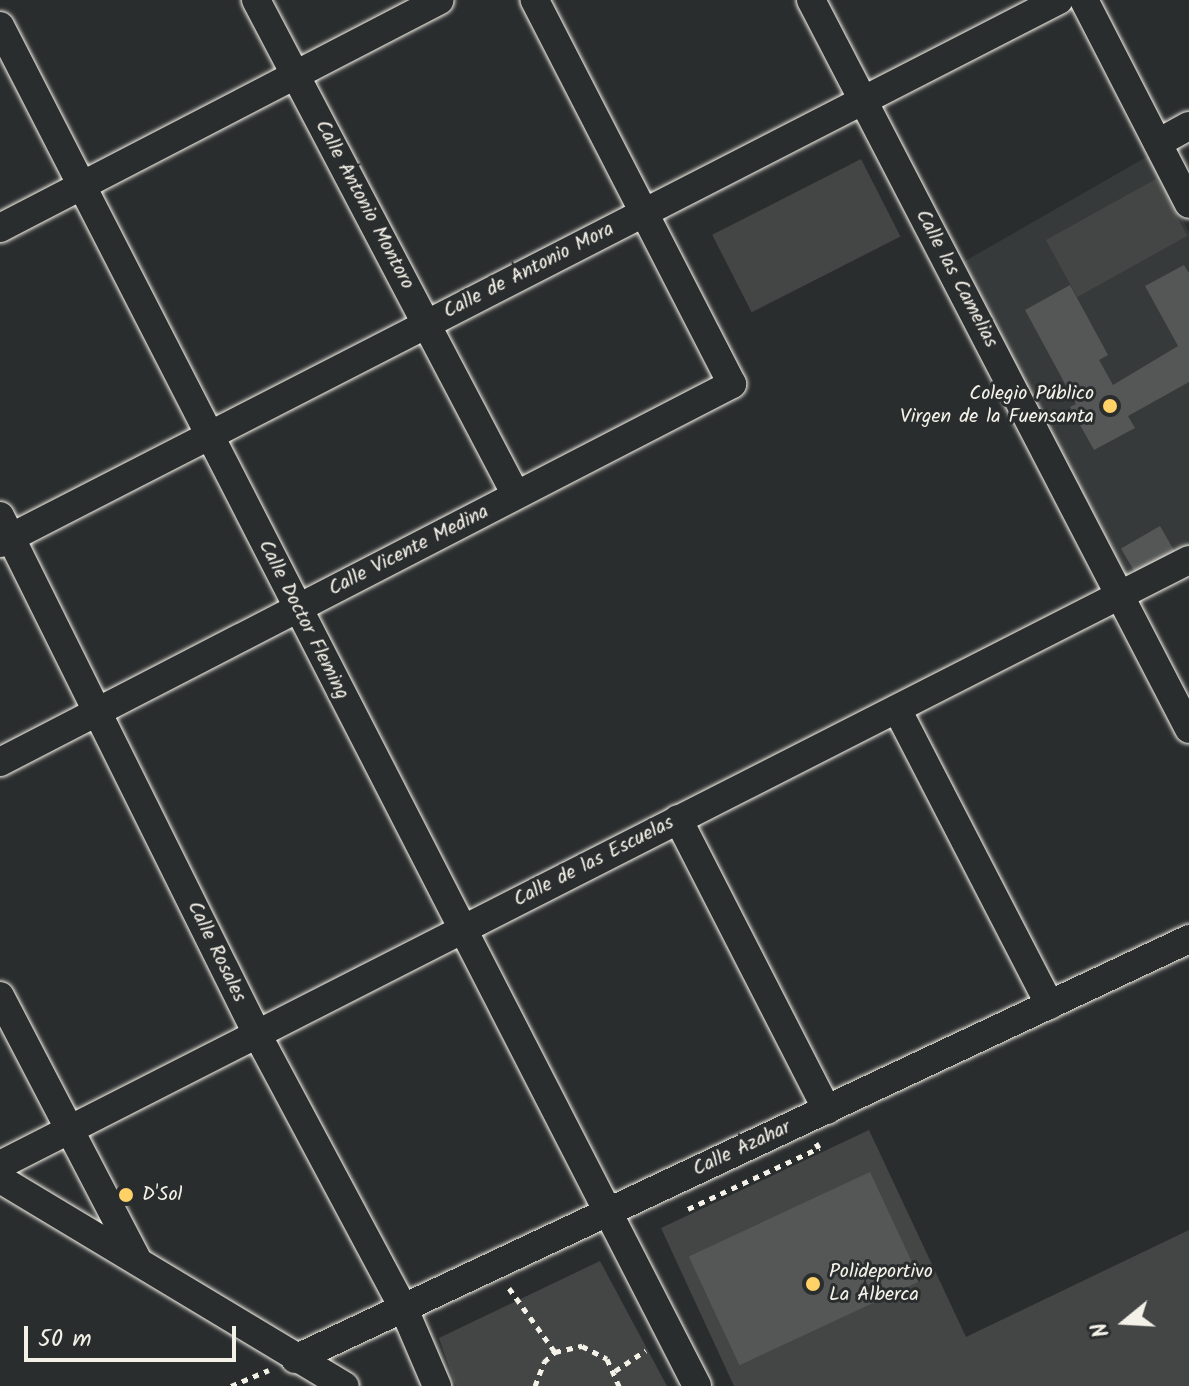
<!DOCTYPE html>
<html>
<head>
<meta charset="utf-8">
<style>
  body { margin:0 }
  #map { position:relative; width:1189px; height:1386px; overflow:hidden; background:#2a2d2e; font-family:Kalam,sans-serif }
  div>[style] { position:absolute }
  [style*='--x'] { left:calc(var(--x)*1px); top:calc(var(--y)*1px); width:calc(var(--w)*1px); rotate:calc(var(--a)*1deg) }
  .built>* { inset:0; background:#373a3a }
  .green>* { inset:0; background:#444645; transform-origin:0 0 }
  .building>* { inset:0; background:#555756; transform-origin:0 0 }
  .path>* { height:5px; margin-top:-2.5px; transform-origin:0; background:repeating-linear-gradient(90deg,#f4f1e8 0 6px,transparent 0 12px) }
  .roads { filter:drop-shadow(0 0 2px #f4f1e8) drop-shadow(0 0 2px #f4f1e8) }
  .street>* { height:28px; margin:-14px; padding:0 14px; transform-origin:14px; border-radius:14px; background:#2a2d2e }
  .dots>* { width:22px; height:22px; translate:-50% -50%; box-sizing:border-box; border:4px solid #2a2d2e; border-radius:50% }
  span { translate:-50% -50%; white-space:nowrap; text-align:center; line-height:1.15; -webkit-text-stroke:6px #2a2d2e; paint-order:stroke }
  .street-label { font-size:20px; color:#f4f1e8 }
  .poi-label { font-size:20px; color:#f4f1e8 }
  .right { translate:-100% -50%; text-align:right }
  .left { translate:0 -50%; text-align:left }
  .north { position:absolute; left:1085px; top:1282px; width:80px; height:80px; -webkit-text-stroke:6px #2a2d2e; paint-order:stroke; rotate:252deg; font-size:22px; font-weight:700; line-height:32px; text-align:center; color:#f4f1e8 }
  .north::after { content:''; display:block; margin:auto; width:28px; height:36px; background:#f4f1e8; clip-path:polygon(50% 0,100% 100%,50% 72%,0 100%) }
  .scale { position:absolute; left:24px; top:1326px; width:212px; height:36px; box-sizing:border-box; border:4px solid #f4f1e8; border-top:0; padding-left:10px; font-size:24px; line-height:28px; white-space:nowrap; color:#f4f1e8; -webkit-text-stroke:6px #2a2d2e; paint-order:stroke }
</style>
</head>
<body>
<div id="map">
  <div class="built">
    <div style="clip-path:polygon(1150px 155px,1189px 232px,1189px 546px,1122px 581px,958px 265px)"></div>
  </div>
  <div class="green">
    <div style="left:861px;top:159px;width:87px;height:167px;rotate:63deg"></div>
    <div style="left:1156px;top:179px;width:65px;height:126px;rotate:61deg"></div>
    <div style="clip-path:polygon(869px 1130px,966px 1337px,1189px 1230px,1189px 1386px,734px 1386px,661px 1228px)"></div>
    <div style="clip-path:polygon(600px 1261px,667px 1386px,456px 1386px,439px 1338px)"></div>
  </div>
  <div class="building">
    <div style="clip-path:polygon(1184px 265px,1189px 273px,1189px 382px,1128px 416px,1135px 428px,1094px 450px,1070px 407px,1076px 404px,1025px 310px,1070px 285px,1108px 355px,1099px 360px,1113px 385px,1178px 346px,1145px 286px)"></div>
    <div style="left:1160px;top:526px;width:30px;height:45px;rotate:60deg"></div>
    <div style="left:870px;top:1172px;width:120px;height:200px;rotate:65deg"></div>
  </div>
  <div class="path">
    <div style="--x:688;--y:1209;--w:145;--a:-25"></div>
    <div style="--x:819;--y:1148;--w:6;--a:-121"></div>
    <div style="--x:509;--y:1288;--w:79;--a:54.3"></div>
    <div style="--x:615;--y:1371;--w:37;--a:-34"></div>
    <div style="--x:231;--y:1386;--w:41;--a:-22.8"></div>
    <div style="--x:535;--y:1386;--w:26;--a:-69"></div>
    <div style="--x:544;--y:1362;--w:15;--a:-42"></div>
    <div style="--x:555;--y:1352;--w:28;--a:-13"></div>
    <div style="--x:582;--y:1346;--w:28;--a:27"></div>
    <div style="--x:607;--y:1359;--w:30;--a:66"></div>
  </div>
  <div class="roads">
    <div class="street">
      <div style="--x:256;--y:0;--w:559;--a:62.29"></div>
      <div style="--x:811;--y:0;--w:821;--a:62.59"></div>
      <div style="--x:1084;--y:0;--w:229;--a:62.8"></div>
      <div style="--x:0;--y:26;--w:1528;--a:62.86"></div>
      <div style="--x:1158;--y:143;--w:35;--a:-29"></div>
      <div style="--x:0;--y:228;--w:495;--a:-27.4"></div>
      <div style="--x:0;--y:516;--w:578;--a:63.61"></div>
      <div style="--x:257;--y:1034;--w:312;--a:61.9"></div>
      <div style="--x:404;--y:1309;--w:84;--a:66.8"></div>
      <div style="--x:0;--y:543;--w:1190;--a:-27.15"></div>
      <div style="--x:897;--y:709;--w:333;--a:62.7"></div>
      <div style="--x:0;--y:762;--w:824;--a:-27.31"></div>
      <div style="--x:732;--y:384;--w:432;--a:-117.2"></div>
      <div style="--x:678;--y:819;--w:327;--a:62.9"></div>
      <div style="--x:0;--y:996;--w:299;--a:62.5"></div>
      <div style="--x:0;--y:1165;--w:1334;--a:-26.97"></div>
      <div style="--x:0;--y:1179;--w:402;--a:31"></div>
      <div style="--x:295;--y:1359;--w:988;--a:-25.16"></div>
    </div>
  </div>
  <div class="dots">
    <div style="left:1110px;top:406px;background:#ffd166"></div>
    <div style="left:126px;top:1195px;background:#ffd166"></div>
    <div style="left:813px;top:1284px;background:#ffd166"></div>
  </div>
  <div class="street-label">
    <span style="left:364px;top:205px;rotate:62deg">Calle Antonio Montoro</span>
    <span style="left:529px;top:271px;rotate:-27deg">Calle de Antonio Mora</span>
    <span style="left:956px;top:279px;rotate:62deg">Calle las Camelias</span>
    <span style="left:409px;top:551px;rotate:-27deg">Calle Vicente Medina</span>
    <span style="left:303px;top:620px;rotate:63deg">Calle Doctor Fleming</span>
    <span style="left:594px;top:862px;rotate:-27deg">Calle de las Escuelas</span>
    <span style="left:216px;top:952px;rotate:64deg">Calle Rosales</span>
    <span style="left:742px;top:1149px;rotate:-25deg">Calle Azahar</span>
  </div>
  <div class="poi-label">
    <span class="right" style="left:1094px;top:406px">Colegio Público<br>Virgen de la Fuensanta</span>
    <span class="left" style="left:142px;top:1195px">D'Sol</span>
    <span class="left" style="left:829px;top:1284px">Polideportivo<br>La Alberca</span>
  </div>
  <div class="north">N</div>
  <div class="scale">50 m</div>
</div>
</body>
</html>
